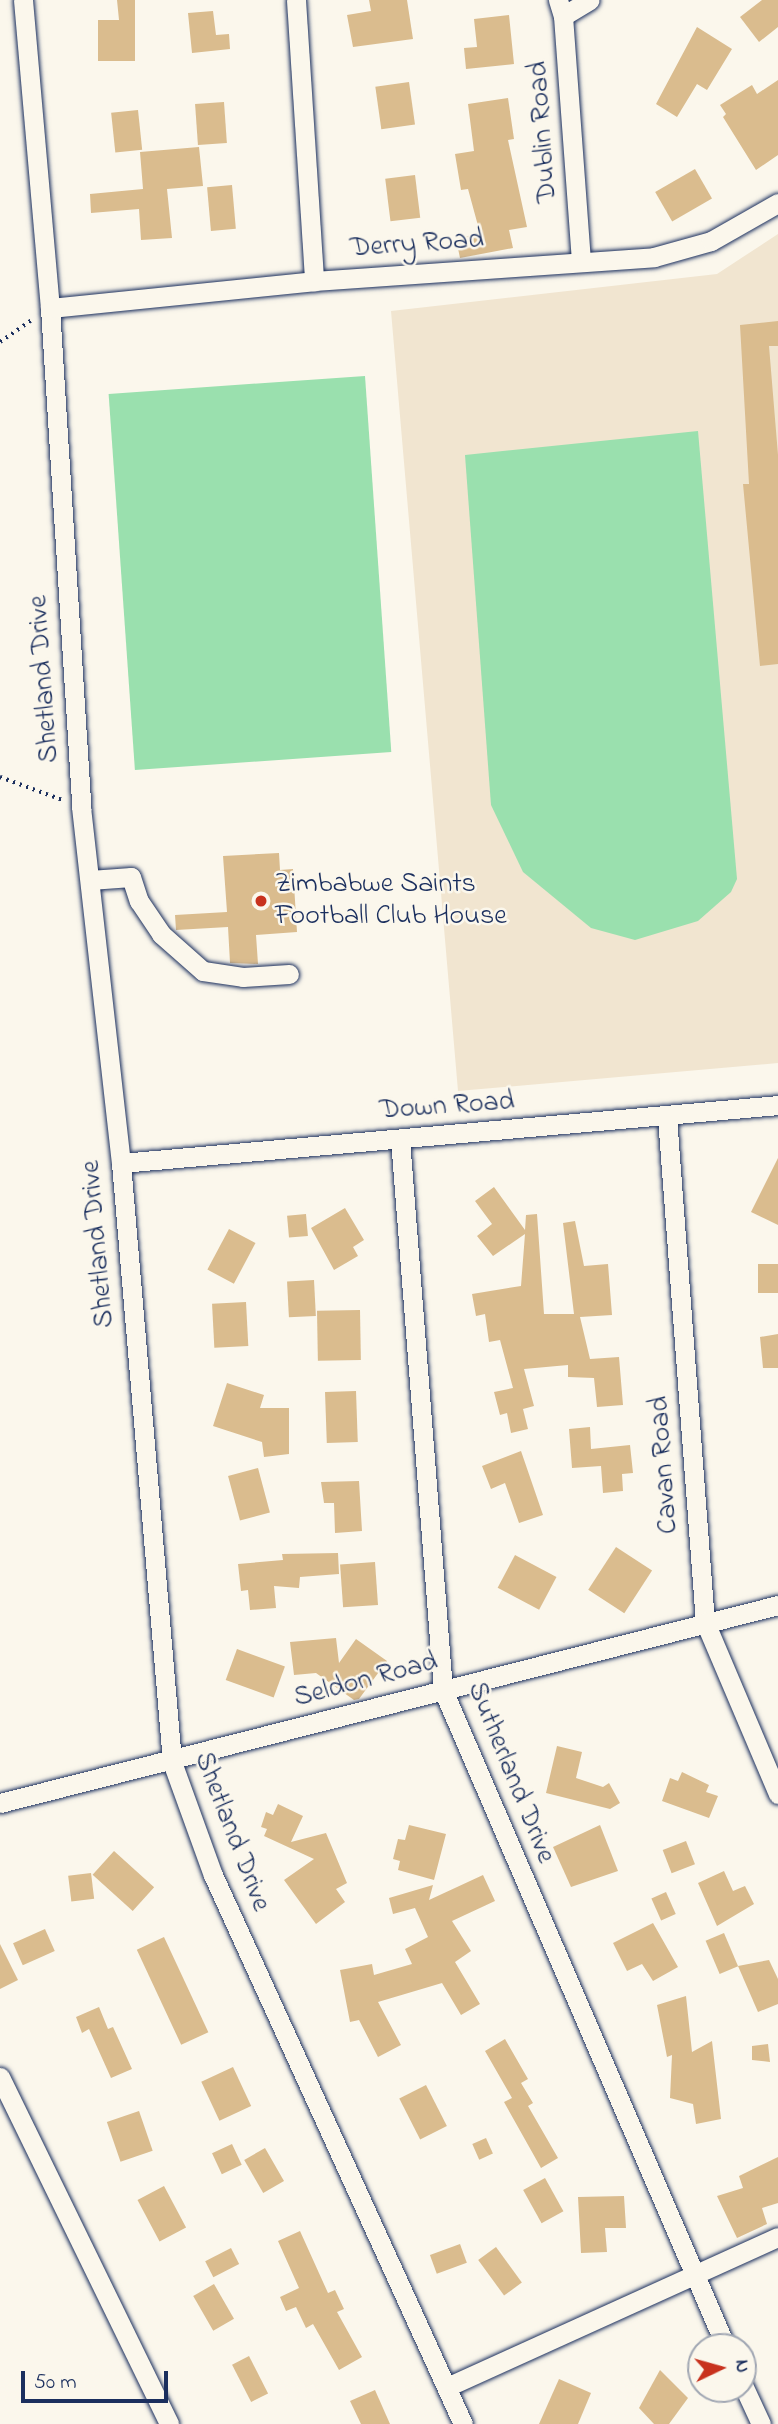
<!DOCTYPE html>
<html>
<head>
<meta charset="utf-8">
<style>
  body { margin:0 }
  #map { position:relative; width:778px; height:2424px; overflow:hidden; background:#fbf7ec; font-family:"Indie Flower",sans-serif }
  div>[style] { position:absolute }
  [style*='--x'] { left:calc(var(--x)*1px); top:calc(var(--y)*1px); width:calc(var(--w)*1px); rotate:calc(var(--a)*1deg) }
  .built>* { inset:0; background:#f1e5d0 }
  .green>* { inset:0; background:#9ae0ae; transform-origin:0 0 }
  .building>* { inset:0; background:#dabc8e; transform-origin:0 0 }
  .path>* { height:3.5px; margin-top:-1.75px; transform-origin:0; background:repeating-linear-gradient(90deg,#1b2f5e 0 2px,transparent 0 7px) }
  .roads { filter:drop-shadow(0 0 2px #1b2f5e) drop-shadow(0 0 2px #1b2f5e) }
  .minor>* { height:19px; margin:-9.5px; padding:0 9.5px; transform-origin:9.5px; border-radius:9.5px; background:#fbf7ec }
  .dots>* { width:19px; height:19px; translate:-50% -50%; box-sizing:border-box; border:4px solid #fbf7ec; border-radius:50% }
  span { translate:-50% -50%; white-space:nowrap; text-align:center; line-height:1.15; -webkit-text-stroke:5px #fbf7ec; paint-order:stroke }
  .street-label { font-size:28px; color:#1b2f5e }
  .poi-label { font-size:28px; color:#1b2f5e }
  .left { translate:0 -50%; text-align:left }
  .north { position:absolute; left:687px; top:2333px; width:70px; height:70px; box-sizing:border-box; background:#fbf7ec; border:2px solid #a1a7b3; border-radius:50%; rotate:85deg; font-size:19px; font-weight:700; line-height:28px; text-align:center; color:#1b2f5e }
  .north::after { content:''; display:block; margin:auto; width:24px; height:32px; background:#c8321e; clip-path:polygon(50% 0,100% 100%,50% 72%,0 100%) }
  .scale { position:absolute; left:21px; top:2371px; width:147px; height:32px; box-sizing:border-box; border:4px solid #1b2f5e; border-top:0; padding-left:9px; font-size:21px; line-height:24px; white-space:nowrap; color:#1b2f5e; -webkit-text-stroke:5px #fbf7ec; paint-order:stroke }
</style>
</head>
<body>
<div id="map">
  <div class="built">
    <div style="clip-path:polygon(778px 234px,778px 1063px,458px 1091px,391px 311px,717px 274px)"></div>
  </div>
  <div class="green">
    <div style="left:365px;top:376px;width:377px;height:257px;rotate:86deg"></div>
    <div style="clip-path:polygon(698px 431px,737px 879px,731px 892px,698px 921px,635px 940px,591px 928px,523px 872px,491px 805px,465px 455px)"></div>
  </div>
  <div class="building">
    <div style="clip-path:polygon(117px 0,135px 0,135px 61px,98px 61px,98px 20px,119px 20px)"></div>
    <div style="clip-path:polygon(369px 0,407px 0,413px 39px,353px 47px,347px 15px,371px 11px)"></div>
    <div style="clip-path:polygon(762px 0,778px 0,778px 27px,759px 42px,740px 17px)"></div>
    <div style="clip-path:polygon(213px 11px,216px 35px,229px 34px,230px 49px,192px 53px,188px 13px)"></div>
    <div style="clip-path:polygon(509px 15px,514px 64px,466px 69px,464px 48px,477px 47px,474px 19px)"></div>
    <div style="clip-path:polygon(697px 27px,732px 49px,707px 90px,697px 84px,677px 117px,656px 104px)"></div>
    <div style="clip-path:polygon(778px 80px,778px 155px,756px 170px,723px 117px,726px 114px,720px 105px,752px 85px,757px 94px)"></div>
    <div style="left:409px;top:82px;width:43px;height:34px;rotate:82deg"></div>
    <div style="clip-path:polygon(508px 98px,514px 139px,508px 140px,527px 227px,509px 230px,513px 248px,460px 258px,456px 239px,480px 233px,468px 189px,461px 190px,455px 154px,474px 151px,468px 104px)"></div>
    <div style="left:224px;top:102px;width:41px;height:29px;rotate:86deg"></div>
    <div style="left:138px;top:110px;width:40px;height:27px;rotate:84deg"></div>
    <div style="clip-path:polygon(199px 147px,203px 186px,167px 189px,172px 238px,141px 240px,139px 209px,91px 213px,90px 194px,143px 189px,140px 152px)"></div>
    <div style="left:695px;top:169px;width:34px;height:46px;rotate:60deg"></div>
    <div style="left:415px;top:175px;width:43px;height:30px;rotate:83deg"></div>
    <div style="left:232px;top:185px;width:44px;height:25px;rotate:85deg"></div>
    <div style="clip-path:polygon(778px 321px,778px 346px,769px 346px,778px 455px,778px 664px,760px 666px,743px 484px,749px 484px,740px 325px)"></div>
    <div style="clip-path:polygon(279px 853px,280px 870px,293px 869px,297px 932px,256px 935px,258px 964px,230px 963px,228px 927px,176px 930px,175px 915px,227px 912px,223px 856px)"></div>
    <div style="clip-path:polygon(778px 1158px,778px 1225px,751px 1212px)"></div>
    <div style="clip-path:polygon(494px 1187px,525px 1230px,526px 1215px,537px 1214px,544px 1314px,574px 1314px,563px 1223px,575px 1221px,584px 1266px,608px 1264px,612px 1315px,580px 1317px,590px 1359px,619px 1357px,623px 1405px,597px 1407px,594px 1378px,568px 1377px,568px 1365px,524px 1369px,534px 1406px,523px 1409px,528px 1429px,511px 1433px,507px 1413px,500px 1415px,494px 1392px,513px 1388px,500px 1340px,489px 1342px,485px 1314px,476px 1316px,472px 1294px,521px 1286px,525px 1234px,493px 1256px,477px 1236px,492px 1224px,475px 1201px)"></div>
    <div style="clip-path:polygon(345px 1208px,364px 1240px,353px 1247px,358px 1256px,334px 1270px,311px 1228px)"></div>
    <div style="left:306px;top:1214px;width:22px;height:19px;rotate:85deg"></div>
    <div style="left:229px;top:1229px;width:30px;height:46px;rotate:28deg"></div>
    <div style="left:778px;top:1264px;width:29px;height:20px;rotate:90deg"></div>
    <div style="left:314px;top:1280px;width:36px;height:27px;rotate:87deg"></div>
    <div style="left:246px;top:1302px;width:44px;height:34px;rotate:87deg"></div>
    <div style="left:360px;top:1310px;width:50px;height:43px;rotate:89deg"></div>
    <div style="clip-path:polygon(778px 1334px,778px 1368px,763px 1368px,760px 1337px)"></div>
    <div style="clip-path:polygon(227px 1383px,264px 1395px,260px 1408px,289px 1408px,289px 1454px,264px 1457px,262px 1442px,213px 1426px)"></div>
    <div style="left:356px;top:1391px;width:51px;height:31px;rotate:88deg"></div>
    <div style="clip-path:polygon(590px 1427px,591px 1449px,630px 1445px,633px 1473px,622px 1474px,623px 1491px,603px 1493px,601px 1466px,572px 1468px,569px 1429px)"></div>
    <div style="clip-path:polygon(521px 1451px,543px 1515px,519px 1523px,505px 1483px,491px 1489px,482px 1466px)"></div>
    <div style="left:258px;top:1468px;width:46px;height:31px;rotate:75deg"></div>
    <div style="clip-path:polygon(359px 1481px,362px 1531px,335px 1533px,334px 1503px,324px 1503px,321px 1482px)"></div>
    <div style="left:616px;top:1547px;width:43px;height:51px;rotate:33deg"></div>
    <div style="clip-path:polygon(338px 1553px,339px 1574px,300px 1577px,299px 1588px,274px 1586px,276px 1608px,250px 1610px,248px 1590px,241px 1591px,238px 1564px,283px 1560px,282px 1554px)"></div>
    <div style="left:515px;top:1555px;width:47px;height:37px;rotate:28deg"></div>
    <div style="left:375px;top:1562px;width:43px;height:35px;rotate:86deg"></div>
    <div style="clip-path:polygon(336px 1638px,339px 1663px,356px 1639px,387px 1661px,359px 1699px,354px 1700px,316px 1673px,294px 1675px,290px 1642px)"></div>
    <div style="left:237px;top:1649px;width:51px;height:33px;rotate:20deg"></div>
    <div style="clip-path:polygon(557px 1746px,582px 1752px,576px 1778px,603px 1787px,609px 1783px,620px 1803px,610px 1809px,546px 1793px)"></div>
    <div style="clip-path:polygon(682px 1772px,709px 1785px,706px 1792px,718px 1796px,709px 1818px,662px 1801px,670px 1778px,678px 1781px)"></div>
    <div style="clip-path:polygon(278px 1804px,303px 1816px,291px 1842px,326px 1833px,347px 1883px,336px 1889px,345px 1902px,316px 1924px,284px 1880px,314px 1859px,264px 1836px,267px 1829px,261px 1827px,266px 1812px,273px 1815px)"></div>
    <div style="clip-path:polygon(409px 1825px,446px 1834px,434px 1880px,398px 1870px,400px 1861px,393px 1859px,398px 1839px,405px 1840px)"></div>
    <div style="clip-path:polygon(600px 1825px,618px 1871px,571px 1887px,553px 1847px)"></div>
    <div style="left:686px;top:1841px;width:25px;height:25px;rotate:69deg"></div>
    <div style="left:114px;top:1851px;width:54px;height:32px;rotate:42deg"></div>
    <div style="clip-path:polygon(724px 1871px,733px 1891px,745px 1886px,754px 1904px,717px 1926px,698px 1883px)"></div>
    <div style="left:91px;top:1873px;width:26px;height:23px;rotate:83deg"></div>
    <div style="clip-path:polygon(483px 1875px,495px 1901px,452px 1921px,471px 1951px,455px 1962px,480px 2004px,461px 2015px,442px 1983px,378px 2002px,401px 2045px,378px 2057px,359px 2020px,350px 2022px,340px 1970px,372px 1964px,374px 1975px,412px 1964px,405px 1949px,428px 1937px,415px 1908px,393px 1914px,389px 1898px,433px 1885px,429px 1900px)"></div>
    <div style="left:666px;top:1892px;width:24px;height:16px;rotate:66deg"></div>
    <div style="clip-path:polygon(653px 1923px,678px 1967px,653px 1981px,642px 1964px,627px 1971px,613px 1943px)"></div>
    <div style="left:45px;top:1929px;width:24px;height:35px;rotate:66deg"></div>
    <div style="left:724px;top:1933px;width:36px;height:20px;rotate:67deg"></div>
    <div style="left:164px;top:1937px;width:105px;height:30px;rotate:65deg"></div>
    <div style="clip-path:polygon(0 1944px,18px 1980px,0 1989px)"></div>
    <div style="clip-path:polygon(769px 1960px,778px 1979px,778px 2004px,758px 2012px,738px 1966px)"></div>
    <div style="clip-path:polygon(686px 1996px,692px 2052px,712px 2041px,721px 2119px,696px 2124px,693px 2104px,670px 2098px,672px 2055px,667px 2057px,657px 2005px)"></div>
    <div style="clip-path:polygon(99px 2007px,108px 2029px,113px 2027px,132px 2069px,111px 2078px,89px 2029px,82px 2033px,76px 2017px)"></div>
    <div style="clip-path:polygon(505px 2039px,528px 2079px,521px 2083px,533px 2103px,528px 2106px,558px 2158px,541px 2168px,504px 2102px,512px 2098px,485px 2051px)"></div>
    <div style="clip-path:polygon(768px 2044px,770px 2062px,752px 2060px,752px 2046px)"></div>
    <div style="left:233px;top:2067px;width:43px;height:35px;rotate:65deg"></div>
    <div style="left:426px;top:2085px;width:46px;height:30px;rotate:63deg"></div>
    <div style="left:139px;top:2111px;width:42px;height:34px;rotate:71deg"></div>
    <div style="left:486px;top:2138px;width:17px;height:15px;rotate:66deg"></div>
    <div style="left:232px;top:2144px;width:23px;height:22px;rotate:65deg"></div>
    <div style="left:265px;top:2148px;width:38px;height:24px;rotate:60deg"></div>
    <div style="clip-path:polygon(778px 2157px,778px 2203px,762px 2208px,767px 2224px,737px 2238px,717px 2196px,743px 2188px,739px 2176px)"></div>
    <div style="left:545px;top:2178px;width:38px;height:25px;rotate:61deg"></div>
    <div style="left:164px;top:2186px;width:47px;height:30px;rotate:62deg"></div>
    <div style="clip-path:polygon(624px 2196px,626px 2228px,605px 2228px,607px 2252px,581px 2253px,578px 2197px)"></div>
    <div style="clip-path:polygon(300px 2231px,328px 2293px,335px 2290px,344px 2309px,337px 2312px,362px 2357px,339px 2370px,313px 2324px,306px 2328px,296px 2307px,286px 2311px,280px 2297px,299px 2288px,278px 2241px)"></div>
    <div style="left:460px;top:2244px;width:20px;height:32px;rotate:70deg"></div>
    <div style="left:496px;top:2247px;width:44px;height:22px;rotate:54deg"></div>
    <div style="left:231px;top:2248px;width:18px;height:29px;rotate:63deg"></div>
    <div style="left:214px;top:2284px;width:40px;height:24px;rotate:60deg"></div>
    <div style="left:249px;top:2356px;width:42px;height:19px;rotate:63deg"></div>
    <div style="clip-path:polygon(660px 2370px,688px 2398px,669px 2424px,654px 2424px,639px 2408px)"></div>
    <div style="clip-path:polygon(559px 2379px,591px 2393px,578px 2424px,539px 2424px)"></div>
    <div style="clip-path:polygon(375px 2390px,390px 2424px,361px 2424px,350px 2401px)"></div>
  </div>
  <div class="path">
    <div style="--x:0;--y:342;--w:40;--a:-34.9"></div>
    <div style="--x:0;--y:777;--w:67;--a:20.1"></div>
  </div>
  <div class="roads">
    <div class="minor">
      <div style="--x:23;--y:0;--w:309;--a:85"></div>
      <div style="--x:50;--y:308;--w:500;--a:86.4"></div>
      <div style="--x:81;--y:807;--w:358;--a:83.6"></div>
      <div style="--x:121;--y:1163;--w:601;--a:85.13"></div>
      <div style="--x:172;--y:1762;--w:120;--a:70.1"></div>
      <div style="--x:213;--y:1875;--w:603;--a:65.52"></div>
      <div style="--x:296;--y:0;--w:282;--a:86.3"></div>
      <div style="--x:558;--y:0;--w:17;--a:73"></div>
      <div style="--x:563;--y:16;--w:245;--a:85.8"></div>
      <div style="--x:563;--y:16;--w:31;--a:-31"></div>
      <div style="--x:50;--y:308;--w:265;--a:-5.8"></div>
      <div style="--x:314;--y:281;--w:341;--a:-4"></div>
      <div style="--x:654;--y:257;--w:59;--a:-15.7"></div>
      <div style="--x:711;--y:241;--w:77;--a:-29.6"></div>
      <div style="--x:90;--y:880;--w:41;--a:-4.2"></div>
      <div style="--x:131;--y:877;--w:25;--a:72"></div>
      <div style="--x:139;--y:901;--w:40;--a:56"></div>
      <div style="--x:161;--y:934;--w:56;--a:41.4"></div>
      <div style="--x:203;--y:971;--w:40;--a:8.5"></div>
      <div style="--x:243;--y:977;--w:46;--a:-3.7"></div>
      <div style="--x:667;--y:1117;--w:506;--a:85.7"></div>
      <div style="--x:705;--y:1622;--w:187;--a:67"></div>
      <div style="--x:400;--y:1139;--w:553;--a:85.54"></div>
      <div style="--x:443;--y:1690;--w:715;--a:66.7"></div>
      <div style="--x:121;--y:1163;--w:660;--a:-5.04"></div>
      <div style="--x:0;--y:1803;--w:803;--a:-14.28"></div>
      <div style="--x:0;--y:2077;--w:386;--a:64"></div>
      <div style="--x:743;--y:2385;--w:43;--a:65.2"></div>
      <div style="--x:447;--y:2387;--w:363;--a:-24.4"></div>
    </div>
  </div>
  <div class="dots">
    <div style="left:261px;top:901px;background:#c8321e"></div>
  </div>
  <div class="street-label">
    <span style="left:544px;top:132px;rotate:-94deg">Dublin Road</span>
    <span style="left:417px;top:245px;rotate:-4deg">Derry Road</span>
    <span style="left:45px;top:679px;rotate:-94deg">Shetland Drive</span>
    <span style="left:447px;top:1107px;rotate:-4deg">Down Road</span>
    <span style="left:99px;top:1244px;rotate:-95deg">Shetland Drive</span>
    <span style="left:665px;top:1465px;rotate:-94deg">Cavan Road</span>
    <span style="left:366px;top:1681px;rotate:-15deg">Seldon Road</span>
    <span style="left:510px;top:1773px;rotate:68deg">Sutherland Drive</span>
    <span style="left:231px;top:1832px;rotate:69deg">Shetland Drive</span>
  </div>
  <div class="poi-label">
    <span class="left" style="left:275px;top:901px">Zimbabwe Saints<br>Football Club House</span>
  </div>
  <div class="north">N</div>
  <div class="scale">50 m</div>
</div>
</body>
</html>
